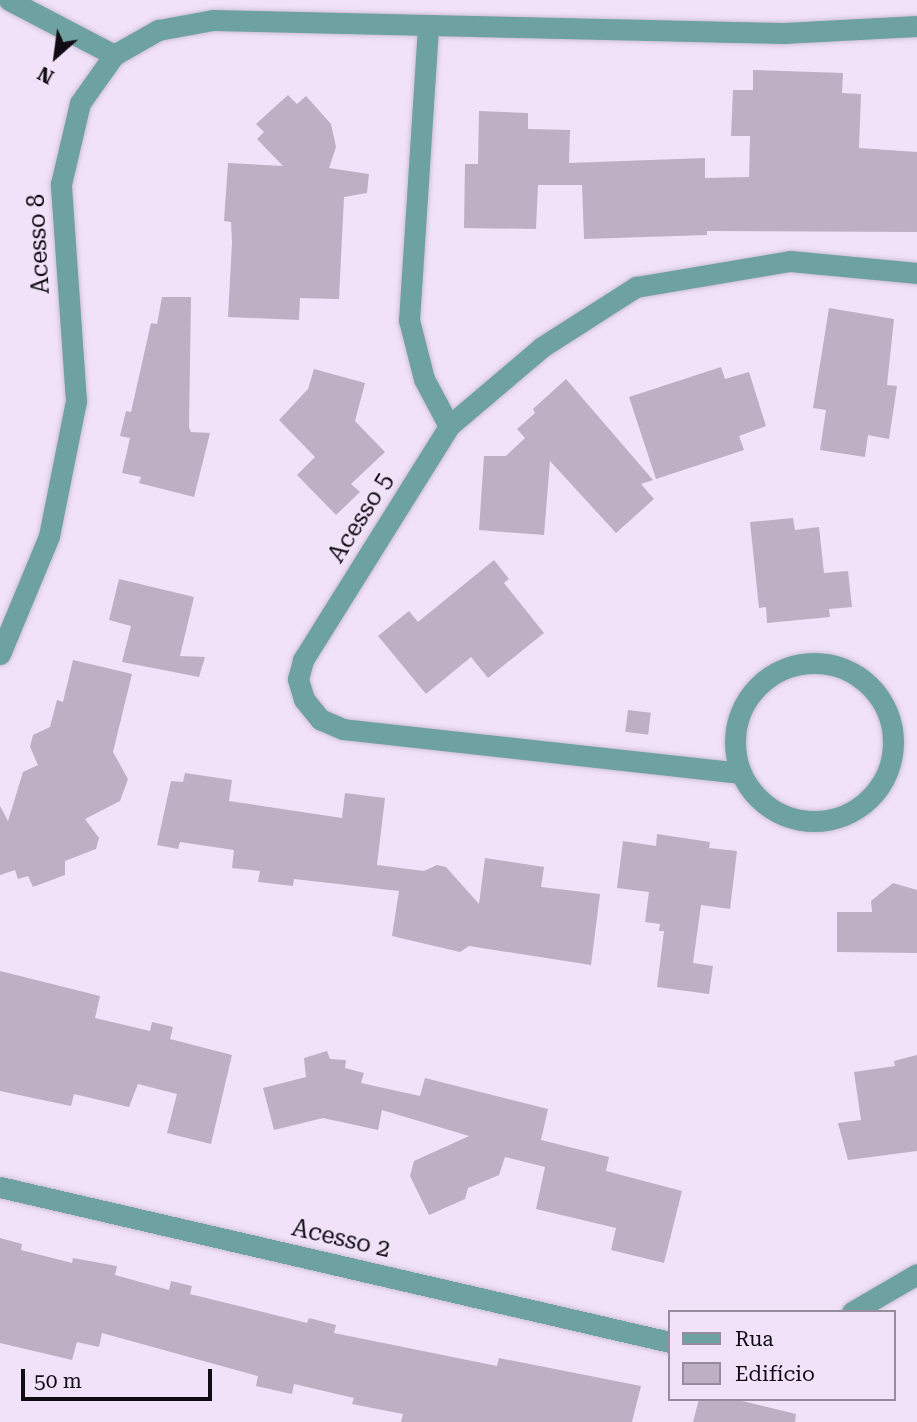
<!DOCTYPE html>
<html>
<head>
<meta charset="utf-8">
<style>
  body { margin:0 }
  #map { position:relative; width:917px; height:1422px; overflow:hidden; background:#f1e2f9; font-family:"Roboto Serif",serif }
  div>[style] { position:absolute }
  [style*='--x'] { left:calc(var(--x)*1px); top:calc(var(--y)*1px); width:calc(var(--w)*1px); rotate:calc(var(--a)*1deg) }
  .building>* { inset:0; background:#beafc5; transform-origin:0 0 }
  .roads { filter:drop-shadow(0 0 2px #cdc0d4) drop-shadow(0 0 2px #cdc0d4) }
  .minor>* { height:21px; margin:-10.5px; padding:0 10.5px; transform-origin:10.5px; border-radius:10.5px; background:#6ea1a2 }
  .minor>.ring { margin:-10.5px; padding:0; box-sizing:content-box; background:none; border:21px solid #6ea1a2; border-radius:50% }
  span { translate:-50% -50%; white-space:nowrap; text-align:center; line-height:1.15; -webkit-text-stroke:5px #f1e2f9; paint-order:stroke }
  .street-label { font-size:24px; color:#110c13 }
  .legend { position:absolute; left:668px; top:1310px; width:228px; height:91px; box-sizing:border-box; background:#f1e2f9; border:2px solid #978c9d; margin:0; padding:9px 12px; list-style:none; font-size:21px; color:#110c13 }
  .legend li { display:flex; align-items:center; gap:14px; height:35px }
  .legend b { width:35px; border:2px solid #978c9d }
  .north { position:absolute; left:21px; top:21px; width:70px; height:70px; -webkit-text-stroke:5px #f1e2f9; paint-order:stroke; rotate:208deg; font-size:19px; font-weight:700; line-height:28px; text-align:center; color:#110c13 }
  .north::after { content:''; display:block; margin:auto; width:24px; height:32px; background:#110c13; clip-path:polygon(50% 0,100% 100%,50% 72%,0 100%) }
  .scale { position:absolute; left:21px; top:1369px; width:191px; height:32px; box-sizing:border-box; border:4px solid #110c13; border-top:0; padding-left:9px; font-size:21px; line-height:24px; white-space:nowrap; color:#110c13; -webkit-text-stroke:5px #f1e2f9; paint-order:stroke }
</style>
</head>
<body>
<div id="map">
  <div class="building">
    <div style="clip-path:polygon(753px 70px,843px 73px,842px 93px,861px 94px,859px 148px,917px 152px,917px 232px,707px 231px,707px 235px,584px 239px,582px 185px,538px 185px,536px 229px,464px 228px,465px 164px,478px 164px,479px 111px,528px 113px,528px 129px,570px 130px,569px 163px,705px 158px,705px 178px,749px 177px,750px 136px,731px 136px,733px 90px,753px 90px)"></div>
    <div style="clip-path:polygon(288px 95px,297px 104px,306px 96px,331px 124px,336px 147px,329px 168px,369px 174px,367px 193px,344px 197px,339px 299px,300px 298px,299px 320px,228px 317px,232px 243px,231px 222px,224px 221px,228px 163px,283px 166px,257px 139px,264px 132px,256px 124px)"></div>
    <div style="clip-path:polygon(162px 297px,191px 297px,189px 427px,191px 432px,210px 433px,194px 497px,139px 483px,141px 477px,122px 473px,130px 438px,120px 436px,126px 411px,131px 412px,151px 323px,157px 324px)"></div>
    <div style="clip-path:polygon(829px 308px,894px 319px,887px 385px,897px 386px,889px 439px,868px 435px,865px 457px,820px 450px,826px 410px,813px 408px)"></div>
    <div style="clip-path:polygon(721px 367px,725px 379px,749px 372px,766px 426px,739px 436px,744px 450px,656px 479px,629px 397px)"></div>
    <div style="clip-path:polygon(314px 369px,365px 383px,355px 421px,385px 452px,351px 484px,360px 492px,336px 515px,297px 475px,315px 457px,279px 420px,308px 389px)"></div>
    <div style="clip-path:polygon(566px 379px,653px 480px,641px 484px,654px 499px,616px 533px,550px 461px,544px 535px,479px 530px,484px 456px,506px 456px,525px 438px,517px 429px,535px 413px,533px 409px)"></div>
    <div style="clip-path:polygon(793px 518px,795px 530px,819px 527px,824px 573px,848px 571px,852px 607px,829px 609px,830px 617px,767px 623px,766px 607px,759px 608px,750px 522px)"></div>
    <div style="clip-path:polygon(494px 560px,509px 579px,504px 583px,544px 633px,488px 678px,471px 657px,426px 694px,378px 636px,409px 611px,418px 622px)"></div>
    <div style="clip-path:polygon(119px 579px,194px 597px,180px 656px,205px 657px,199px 677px,122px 662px,131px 626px,109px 620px)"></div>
    <div style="clip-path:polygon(73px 660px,132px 674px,113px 752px,128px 779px,120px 801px,85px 819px,99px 838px,96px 849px,65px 861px,65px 875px,33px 887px,28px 876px,18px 879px,15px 870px,0 875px,0 806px,8px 821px,23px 772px,38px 765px,30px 747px,33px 735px,50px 727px,57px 700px,63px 702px)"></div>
    <div style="left:628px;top:710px;width:23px;height:22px;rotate:7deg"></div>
    <div style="clip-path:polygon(185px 773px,232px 780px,229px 801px,342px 818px,345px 793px,385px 798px,377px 865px,424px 871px,437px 865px,446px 867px,479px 904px,485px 858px,544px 867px,541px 887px,600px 894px,591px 965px,469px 946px,460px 952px,392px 936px,399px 891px,294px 879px,293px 886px,258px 882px,260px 871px,232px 868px,234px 850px,180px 842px,178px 849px,157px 845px,171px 781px,183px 782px)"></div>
    <div style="clip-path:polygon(657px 834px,710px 842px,709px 848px,737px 851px,730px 909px,701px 905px,693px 963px,713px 966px,709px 994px,657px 987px,664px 931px,659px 931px,660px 924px,645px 922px,649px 892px,617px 888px,623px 841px,656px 846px)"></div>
    <div style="clip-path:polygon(893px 883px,917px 890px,917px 953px,837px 952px,837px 912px,872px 912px,871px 901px)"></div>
    <div style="clip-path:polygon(0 971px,100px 996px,95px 1018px,150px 1031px,152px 1022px,173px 1027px,170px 1039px,232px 1055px,211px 1144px,167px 1133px,177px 1094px,138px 1084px,129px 1107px,74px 1094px,71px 1106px,0 1091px)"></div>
    <div style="clip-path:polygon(327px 1051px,330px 1059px,346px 1060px,345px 1068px,364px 1073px,361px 1083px,420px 1096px,425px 1078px,548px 1109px,541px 1140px,609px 1157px,606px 1171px,682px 1191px,664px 1263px,611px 1250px,616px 1228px,536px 1209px,545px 1167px,505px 1157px,499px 1175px,468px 1188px,465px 1199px,429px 1215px,410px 1176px,414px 1161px,469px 1136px,382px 1110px,378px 1130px,323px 1118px,274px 1130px,263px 1088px,306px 1077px,304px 1058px)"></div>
    <div style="clip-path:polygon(917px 1055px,917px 1151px,848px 1160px,838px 1123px,861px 1120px,854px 1072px,895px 1066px,894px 1061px)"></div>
    <div style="clip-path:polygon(0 1238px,22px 1244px,21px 1250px,72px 1263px,73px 1258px,117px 1266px,115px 1275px,169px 1290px,171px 1281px,192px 1286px,190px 1294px,307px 1323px,309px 1318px,336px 1325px,334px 1333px,497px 1366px,499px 1358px,641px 1386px,632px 1422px,401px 1422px,403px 1414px,352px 1404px,354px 1398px,294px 1384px,292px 1394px,256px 1386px,258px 1376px,102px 1333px,99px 1347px,77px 1342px,72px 1360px,0 1343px)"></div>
    <div style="clip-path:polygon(699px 1399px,734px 1399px,796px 1414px,795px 1422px,693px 1422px)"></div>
  </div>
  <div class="roads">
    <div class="minor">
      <div style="--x:9;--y:0;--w:119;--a:27.6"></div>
      <div style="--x:428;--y:27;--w:294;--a:93.7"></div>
      <div style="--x:409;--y:320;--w:61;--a:75.7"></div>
      <div style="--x:424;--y:379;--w:53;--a:62"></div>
      <div style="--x:0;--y:654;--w:128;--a:-67.4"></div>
      <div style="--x:49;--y:536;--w:138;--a:-78.7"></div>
      <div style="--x:76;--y:401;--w:218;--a:-94"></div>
      <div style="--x:61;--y:184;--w:83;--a:-76.8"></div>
      <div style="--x:80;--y:103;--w:59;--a:-54.7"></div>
      <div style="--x:114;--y:55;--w:51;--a:-29.6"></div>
      <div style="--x:158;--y:30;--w:56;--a:-10.3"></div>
      <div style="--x:213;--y:20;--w:570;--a:1.31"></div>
      <div style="--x:783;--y:33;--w:134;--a:-3"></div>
      <div class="ring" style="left:735px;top:663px;width:137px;height:137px"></div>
      <div style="--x:741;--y:773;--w:400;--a:-173.7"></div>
      <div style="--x:343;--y:729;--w:25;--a:-157"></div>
      <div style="--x:320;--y:719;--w:26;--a:-129"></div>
      <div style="--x:304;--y:699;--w:21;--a:-107"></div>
      <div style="--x:298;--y:679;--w:20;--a:-75"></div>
      <div style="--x:303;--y:660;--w:276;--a:-58"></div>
      <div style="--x:449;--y:426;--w:122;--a:-40.3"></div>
      <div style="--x:542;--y:347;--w:112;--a:-32.6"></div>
      <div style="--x:636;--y:287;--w:156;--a:-9.6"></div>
      <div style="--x:790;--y:261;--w:128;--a:5.4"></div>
      <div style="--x:0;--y:1187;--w:688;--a:13.03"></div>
      <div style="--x:852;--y:1312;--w:75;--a:-30.3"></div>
    </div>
  </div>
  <div class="street-label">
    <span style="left:39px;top:244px;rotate:-93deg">Acesso 8</span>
    <span style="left:361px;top:518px;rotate:-58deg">Acesso 5</span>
    <span style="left:341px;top:1239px;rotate:13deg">Acesso 2</span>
  </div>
  <ul class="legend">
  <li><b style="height:9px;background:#6ea1a2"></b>Rua</li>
  <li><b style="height:19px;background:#beafc5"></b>Edifício</li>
  </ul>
  <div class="north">N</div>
  <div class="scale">50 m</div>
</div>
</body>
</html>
